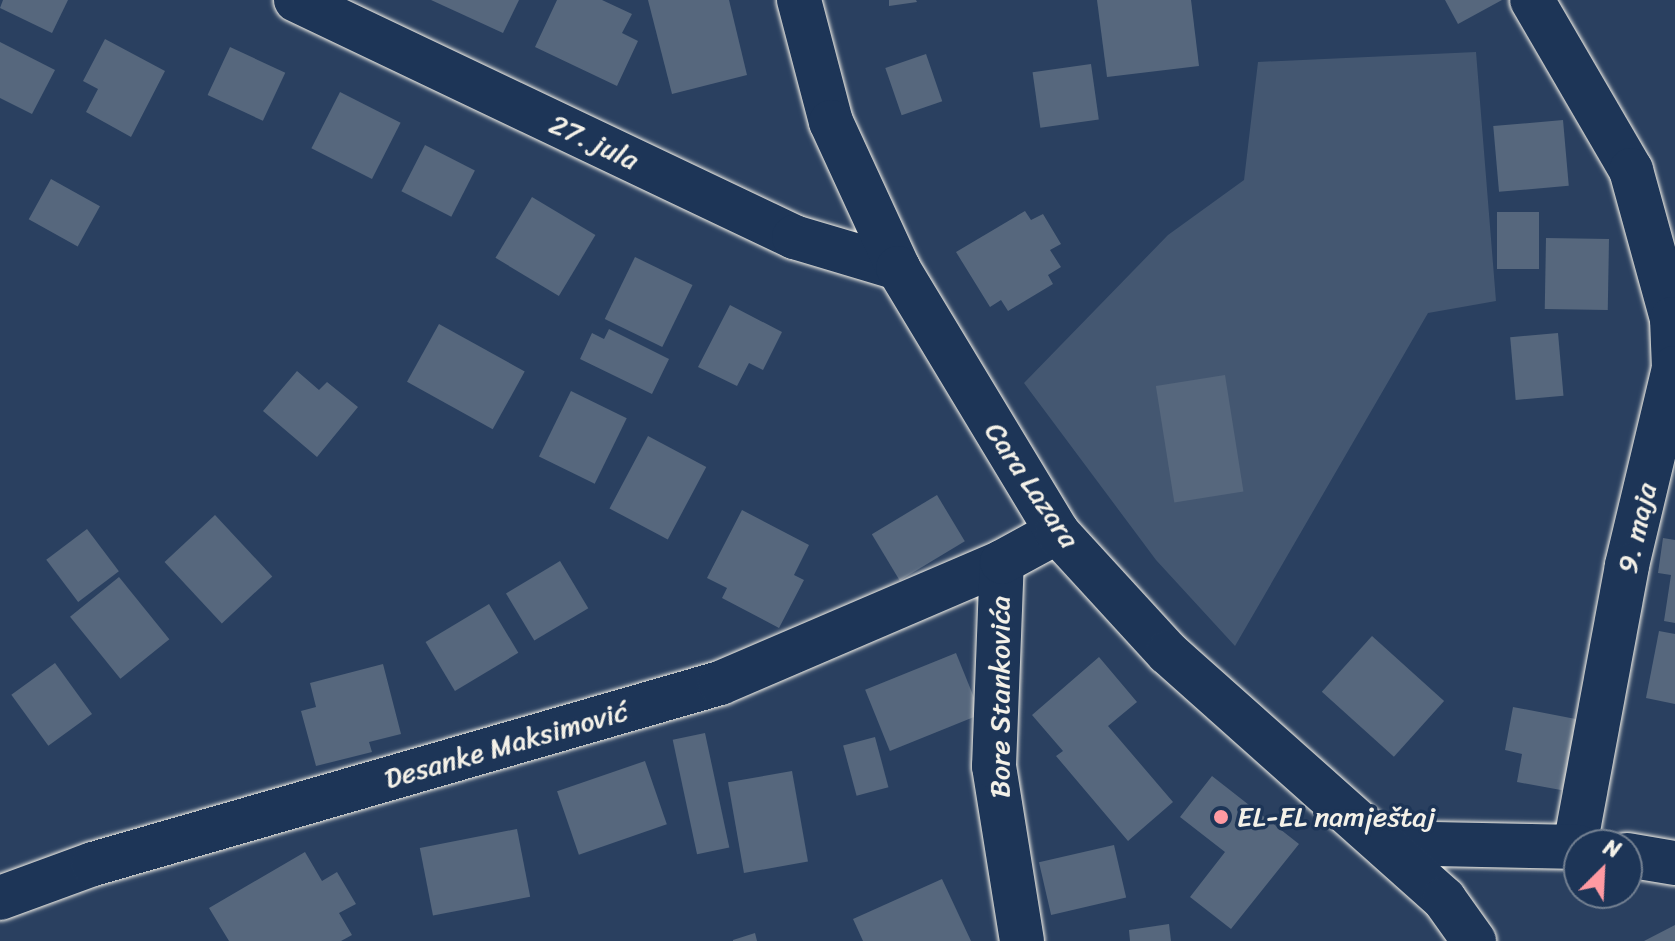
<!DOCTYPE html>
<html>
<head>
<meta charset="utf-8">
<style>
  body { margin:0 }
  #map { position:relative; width:1675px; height:941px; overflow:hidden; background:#2a4060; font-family:Sriracha,sans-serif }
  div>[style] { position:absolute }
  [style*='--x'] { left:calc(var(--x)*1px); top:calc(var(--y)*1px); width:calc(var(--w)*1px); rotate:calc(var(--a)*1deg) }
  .green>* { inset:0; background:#445771 }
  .building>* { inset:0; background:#56677d; transform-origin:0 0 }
  .roads { filter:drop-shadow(0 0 2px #f4f1e8) drop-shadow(0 0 2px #f4f1e8) }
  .minor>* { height:44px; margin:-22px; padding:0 22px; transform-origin:22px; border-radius:22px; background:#1d3557 }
  .primary>* { height:44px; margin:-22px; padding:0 22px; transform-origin:22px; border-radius:22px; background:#1d3557 }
  .dots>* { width:22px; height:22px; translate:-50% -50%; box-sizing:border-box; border:4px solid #1d3557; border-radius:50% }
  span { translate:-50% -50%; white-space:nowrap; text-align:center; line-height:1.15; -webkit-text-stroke:7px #1d3557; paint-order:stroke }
  .street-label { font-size:28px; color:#f4f1e8 }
  .poi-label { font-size:28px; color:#f4f1e8 }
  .left { translate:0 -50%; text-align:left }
  .north { position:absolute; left:1563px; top:829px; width:80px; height:80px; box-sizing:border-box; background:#1d3557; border:2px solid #738091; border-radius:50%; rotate:24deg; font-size:22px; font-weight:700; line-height:32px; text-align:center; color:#f4f1e8 }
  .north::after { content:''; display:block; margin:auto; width:28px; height:36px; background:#ff9aa2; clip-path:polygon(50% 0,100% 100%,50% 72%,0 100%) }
</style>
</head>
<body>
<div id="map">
  <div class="green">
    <div style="clip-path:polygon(1476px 52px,1496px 301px,1428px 313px,1235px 646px,1156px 560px,1024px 383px,1168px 235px,1244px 180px,1258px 62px)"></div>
  </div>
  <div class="building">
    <div style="clip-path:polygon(3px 0,68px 0,52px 33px,0 8px)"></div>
    <div style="clip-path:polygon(431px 0,519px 0,503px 33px)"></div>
    <div style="clip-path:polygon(557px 0,602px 0,632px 14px,622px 33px,638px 41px,617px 86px,535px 47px)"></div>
    <div style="clip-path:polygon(648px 0,729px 0,747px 75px,672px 94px)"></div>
    <div style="clip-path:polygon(889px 0,916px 0,917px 2px,889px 6px)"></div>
    <div style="clip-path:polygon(1097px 0,1191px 0,1199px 66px,1107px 77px)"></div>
    <div style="clip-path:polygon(1445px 0,1502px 0,1458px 24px)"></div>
    <div style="clip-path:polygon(105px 39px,165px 71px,131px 137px,86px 112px,98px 89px,83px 81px)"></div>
    <div style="clip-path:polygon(0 42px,55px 70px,32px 114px,0 98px)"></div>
    <div style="left:230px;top:47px;width:61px;height:53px;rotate:25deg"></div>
    <div style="left:926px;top:54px;width:50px;height:43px;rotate:71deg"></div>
    <div style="left:1091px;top:64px;width:56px;height:59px;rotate:82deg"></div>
    <div style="left:340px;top:92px;width:68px;height:63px;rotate:27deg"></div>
    <div style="left:1563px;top:120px;width:66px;height:70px;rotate:85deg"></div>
    <div style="left:425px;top:145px;width:56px;height:52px;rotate:27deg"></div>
    <div style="left:51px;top:179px;width:56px;height:46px;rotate:29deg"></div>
    <div style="left:532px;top:197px;width:74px;height:71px;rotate:31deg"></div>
    <div style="clip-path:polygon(1025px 211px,1031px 220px,1043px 214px,1061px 244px,1050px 250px,1061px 267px,1048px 275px,1053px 284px,1008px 311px,1001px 300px,990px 307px,956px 252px)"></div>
    <div style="left:1497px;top:212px;width:42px;height:57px"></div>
    <div style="left:1546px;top:238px;width:63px;height:71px;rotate:1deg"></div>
    <div style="left:635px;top:257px;width:64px;height:69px;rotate:26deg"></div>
    <div style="clip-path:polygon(730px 305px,782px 332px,763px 370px,749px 363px,737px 386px,698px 367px)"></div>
    <div style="left:439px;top:324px;width:98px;height:66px;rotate:29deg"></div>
    <div style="clip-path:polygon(609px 329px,669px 359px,652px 394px,580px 359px,592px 333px,604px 339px)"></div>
    <div style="left:1558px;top:333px;width:63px;height:48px;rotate:85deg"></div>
    <div style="clip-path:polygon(297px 371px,319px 390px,327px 382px,358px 407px,317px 457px,263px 411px)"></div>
    <div style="left:1225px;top:375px;width:118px;height:70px;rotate:81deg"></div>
    <div style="left:571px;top:391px;width:62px;height:73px;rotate:26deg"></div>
    <div style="left:648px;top:436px;width:66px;height:82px;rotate:28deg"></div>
    <div style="left:937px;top:495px;width:54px;height:76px;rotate:59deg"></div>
    <div style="clip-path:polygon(742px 510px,809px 545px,794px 575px,804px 580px,779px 628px,722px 598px,727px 588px,707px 578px)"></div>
    <div style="left:215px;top:515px;width:84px;height:69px;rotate:47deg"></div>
    <div style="left:87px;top:529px;width:53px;height:51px;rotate:53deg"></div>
    <div style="clip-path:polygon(1663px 538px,1675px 540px,1675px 623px,1664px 621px,1671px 575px,1658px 573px)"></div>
    <div style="left:560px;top:561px;width:55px;height:63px;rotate:59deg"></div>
    <div style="left:119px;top:577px;width:80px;height:63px;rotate:51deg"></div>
    <div style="left:489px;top:604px;width:57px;height:74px;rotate:59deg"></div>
    <div style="clip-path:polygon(1659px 631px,1675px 634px,1675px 704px,1646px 698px)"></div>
    <div style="left:1372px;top:636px;width:97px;height:75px;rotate:42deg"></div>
    <div style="left:956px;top:653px;width:66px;height:98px;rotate:68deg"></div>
    <div style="clip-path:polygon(1099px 657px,1137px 702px,1108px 726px,1173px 802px,1128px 841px,1056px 756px,1063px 751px,1032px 715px)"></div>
    <div style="left:55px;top:663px;width:63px;height:54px;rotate:54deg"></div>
    <div style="clip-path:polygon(383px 664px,401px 734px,369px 742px,372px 752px,316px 766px,301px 711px,316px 707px,310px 683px)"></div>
    <div style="clip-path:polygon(1513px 707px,1586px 721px,1572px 792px,1517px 782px,1522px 754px,1505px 750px)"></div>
    <div style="left:705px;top:733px;width:117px;height:33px;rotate:78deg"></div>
    <div style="left:875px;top:737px;width:52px;height:33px;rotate:75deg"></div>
    <div style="left:645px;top:761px;width:67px;height:93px;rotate:71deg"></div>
    <div style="left:792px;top:771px;width:92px;height:65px;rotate:80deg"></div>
    <div style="clip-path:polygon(1212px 776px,1299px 844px,1231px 929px,1190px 897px,1225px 852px,1180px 817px)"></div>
    <div style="left:517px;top:829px;width:69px;height:99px;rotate:79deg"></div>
    <div style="left:1114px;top:845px;width:54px;height:77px;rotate:77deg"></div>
    <div style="clip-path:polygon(305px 852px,322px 881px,337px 872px,356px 904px,339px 913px,352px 935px,341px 941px,229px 941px,209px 908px)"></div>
    <div style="clip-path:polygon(942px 879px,971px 941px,863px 941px,853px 919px)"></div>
    <div style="clip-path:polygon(1169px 924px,1171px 941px,1130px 941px,1129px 930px)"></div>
    <div style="clip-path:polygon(1675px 925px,1675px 941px,1644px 941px)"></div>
    <div style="clip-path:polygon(755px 933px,757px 941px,733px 941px,733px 940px)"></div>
  </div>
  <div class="roads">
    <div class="minor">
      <div style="--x:296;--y:0;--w:552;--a:25.45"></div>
      <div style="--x:794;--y:237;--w:109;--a:16.6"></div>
      <div style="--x:1532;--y:0;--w:197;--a:59.8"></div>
      <div style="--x:1631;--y:170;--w:155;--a:74.6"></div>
      <div style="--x:1672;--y:319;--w:49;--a:87.7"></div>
      <div style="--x:1674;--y:368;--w:204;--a:103.4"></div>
      <div style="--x:1627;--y:566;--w:285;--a:100.5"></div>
      <div style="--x:1385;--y:843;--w:194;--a:1.2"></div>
      <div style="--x:1627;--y:855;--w:49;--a:9.5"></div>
      <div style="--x:0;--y:898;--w:99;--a:-20.1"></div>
      <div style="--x:93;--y:864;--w:653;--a:-16.1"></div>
      <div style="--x:720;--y:683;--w:307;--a:-23.2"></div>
      <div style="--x:1022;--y:941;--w:177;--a:-99.1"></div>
      <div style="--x:994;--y:766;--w:204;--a:-87.8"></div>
      <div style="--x:1002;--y:562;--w:63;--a:-28.6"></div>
    </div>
    <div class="primary">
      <div style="--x:799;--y:0;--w:126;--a:75.3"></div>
      <div style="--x:831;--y:122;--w:161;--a:65.3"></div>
      <div style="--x:898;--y:268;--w:308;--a:58.9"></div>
      <div style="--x:1057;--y:532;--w:164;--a:47.5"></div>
      <div style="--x:1168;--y:653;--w:370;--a:41.7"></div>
      <div style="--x:1444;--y:899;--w:52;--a:54.5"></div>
    </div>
  </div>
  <div class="dots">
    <div style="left:1221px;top:817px;background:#ff9aa2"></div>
  </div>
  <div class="street-label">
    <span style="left:594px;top:142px;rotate:25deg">27. jula</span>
    <span style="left:1032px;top:485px;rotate:56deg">Cara Lazara</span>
    <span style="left:1637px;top:528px;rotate:-77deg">9. maja</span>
    <span style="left:1000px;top:697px;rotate:-90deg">Bore Stankovića</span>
    <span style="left:506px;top:745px;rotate:-16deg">Desanke Maksimović</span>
  </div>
  <div class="poi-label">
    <span class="left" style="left:1237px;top:817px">EL-EL namještaj</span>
  </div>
  <div class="north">N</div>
</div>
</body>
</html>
